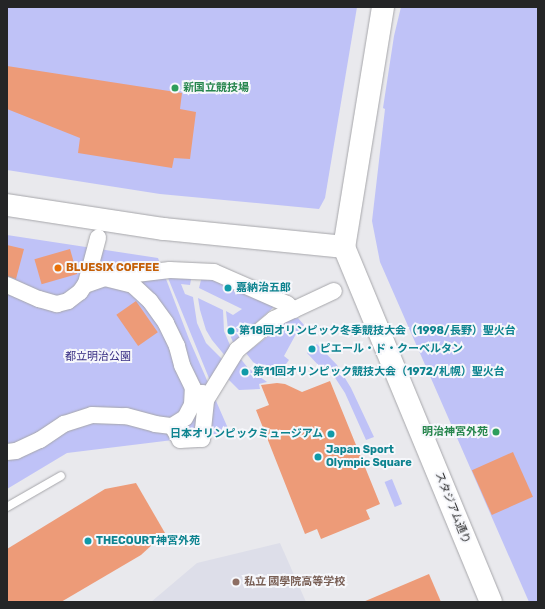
<!DOCTYPE html>
<html>
<head>
<meta charset="utf-8">
<style>
  body { margin:0 }
  #map { position:relative; width:545px; height:609px; overflow:hidden; background:#e9e9ed; font-family:Rubik,"Noto Sans JP",sans-serif }
  div>[style] { position:absolute }
  [style*='--x'] { left:calc(var(--x)*1px); top:calc(var(--y)*1px); width:calc(var(--w)*1px); rotate:calc(var(--a)*1deg) }
  .built>* { inset:0; background:#dddee9 }
  .green>* { inset:0; background:#bfc2f7; transform-origin:0 0 }
  .building>* { inset:0; background:#ed9b78; transform-origin:0 0 }
  .roads { filter:drop-shadow(0 0 1px #a6a6aa) drop-shadow(0 0 1px #a6a6aa) }
  .lane>* { height:8px; margin:-4px; padding:0 4px; transform-origin:4px; border-radius:4px; background:#fff }
  .street>* { height:16px; margin:-8px; padding:0 8px; transform-origin:8px; border-radius:8px; background:#fff }
  .secondary>* { height:22px; margin:-11px; padding:0 11px; transform-origin:11px; border-radius:11px; background:#fff }
  .dots>* { width:11px; height:11px; translate:-50% -50%; box-sizing:border-box; border:2px solid #f6f7fb; border-radius:50% }
  span { translate:-50% -50%; white-space:nowrap; text-align:center; line-height:1.15; -webkit-text-stroke:4px #f6f7fb; paint-order:stroke }
  .leisure-label { font-size:11px; color:#27864d; font-weight:700 }
  .left { translate:0 -50%; text-align:left }
  .right { translate:-100% -50%; text-align:right }
  .food-label { font-size:11px; color:#c56008; font-weight:700 }
  .culture-label { font-size:11px; color:#0d838f; font-weight:700 }
  .park-label { font-size:11px; color:#362c83 }
  .street-label { font-size:11px; color:#242526 }
  .education-label { font-size:11px; color:#785e54; font-weight:700 }
  .frame { position:absolute; inset:0; border:8px solid #242526; pointer-events:none }
</style>
</head>
<body>
<div id="map">
  <div class="built">
    <div style="clip-path:polygon(280px 543px,306px 602px,151px 602px,197px 563px)"></div>
  </div>
  <div class="green">
    <div style="clip-path:polygon(7px 7px,357px 7px,325px 198px,319px 209px,160px 194px,7px 170px)"></div>
    <div style="clip-path:polygon(401px 7px,538px 7px,538px 602px,529px 602px,380px 262px,372px 221px,385px 109px,383px 108px,394px 36px)"></div>
    <div style="clip-path:polygon(7px 235px,158px 258px,189px 339px,230px 433px,67px 453px,7px 489px)"></div>
    <div style="clip-path:polygon(166px 273px,192px 274px,190px 285px,181px 284px,185px 294px,193px 297px,197px 323px,206px 343px,224px 361px,213px 388px)"></div>
    <div style="clip-path:polygon(202px 276px,223px 284px,275px 306px,256px 323px,235px 347px,228px 330px,226px 311px,233px 315px,242px 309px,199px 288px)"></div>
    <div style="clip-path:polygon(198px 298px,223px 310px,224px 331px,232px 350px,226px 357px,212px 340px,206px 330px,200px 310px)"></div>
    <div style="clip-path:polygon(298px 318px,304px 325px,296px 334px,284px 356px,289px 360px,283px 368px,278px 365px,272px 375px,253px 362px,246px 353px,267px 337px,261px 333px,289px 319px)"></div>
    <div style="clip-path:polygon(317px 344px,337px 365px,351px 388px,374px 437px,366px 440px,345px 393px,330px 370px,321px 368px,307px 353px)"></div>
    <div style="clip-path:polygon(240px 358px,248px 368px,267px 382px,259px 384px,260px 389px,239px 390px,228px 379px)"></div>
    <div style="left:392px;top:479px;width:27px;height:8px;rotate:68deg"></div>
  </div>
  <div class="building">
    <div style="clip-path:polygon(7px 66px,182px 93px,180px 109px,196px 112px,190px 159px,174px 158px,172px 168px,78px 153px,80px 138px,7px 109px)"></div>
    <div style="clip-path:polygon(7px 245px,24px 249px,16px 279px,7px 276px)"></div>
    <div style="left:70px;top:249px;width:26px;height:37px;rotate:74deg"></div>
    <div style="left:136px;top:301px;width:38px;height:24px;rotate:55deg"></div>
    <div style="clip-path:polygon(330px 381px,380px 504px,366px 510px,370px 519px,321px 539px,317px 529px,305px 534px,256px 410px,269px 405px,261px 385px,277px 383px,285px 384px,302px 392px)"></div>
    <div style="left:513px;top:452px;width:49px;height:45px;rotate:66deg"></div>
    <div style="clip-path:polygon(136px 483px,165px 533px,141px 555px,61px 602px,7px 602px,7px 549px,105px 489px)"></div>
    <div style="clip-path:polygon(429px 574px,441px 602px,363px 602px)"></div>
  </div>
  <div class="roads">
    <div class="lane">
      <div style="--x:7;--y:507;--w:62;--a:-29.9"></div>
    </div>
    <div class="street">
      <div style="--x:111;--y:277;--w:59;--a:-6.8"></div>
      <div style="--x:170;--y:270;--w:44;--a:2.6"></div>
      <div style="--x:214;--y:272;--w:80;--a:23.7"></div>
      <div style="--x:287;--y:304;--w:9;--a:41"></div>
      <div style="--x:7;--y:285;--w:35;--a:24"></div>
      <div style="--x:39;--y:299;--w:19;--a:16"></div>
      <div style="--x:57;--y:304;--w:11;--a:-15"></div>
      <div style="--x:68;--y:301;--w:15;--a:-37"></div>
      <div style="--x:80;--y:292;--w:11;--a:-56"></div>
      <div style="--x:86;--y:283;--w:47;--a:-75.1"></div>
      <div style="--x:206;--y:400;--w:59;--a:-58.2"></div>
      <div style="--x:237;--y:350;--w:48;--a:-40"></div>
      <div style="--x:274;--y:319;--w:66;--a:-25"></div>
      <div style="--x:172;--y:426;--w:16;--a:60"></div>
      <div style="--x:180;--y:440;--w:22;--a:-3"></div>
      <div style="--x:202;--y:439;--w:39;--a:-84"></div>
      <div style="--x:206;--y:400;--w:8;--a:-120"></div>
      <div style="--x:202;--y:393;--w:4;--a:180"></div>
      <div style="--x:7;--y:452;--w:9;--a:-6"></div>
      <div style="--x:16;--y:451;--w:26;--a:-25"></div>
      <div style="--x:40;--y:440;--w:29;--a:-34"></div>
      <div style="--x:64;--y:424;--w:29;--a:-18"></div>
      <div style="--x:92;--y:415;--w:34;--a:2"></div>
      <div style="--x:126;--y:416;--w:30;--a:15"></div>
      <div style="--x:155;--y:424;--w:17;--a:7"></div>
      <div style="--x:172;--y:426;--w:15;--a:-32"></div>
      <div style="--x:185;--y:418;--w:15;--a:-62"></div>
      <div style="--x:192;--y:405;--w:17;--a:-87"></div>
      <div style="--x:193;--y:388;--w:25;--a:-116"></div>
      <div style="--x:182;--y:365;--w:20;--a:-105"></div>
      <div style="--x:177;--y:346;--w:25;--a:-116"></div>
      <div style="--x:166;--y:323;--w:27;--a:-126"></div>
      <div style="--x:150;--y:301;--w:23;--a:-137"></div>
      <div style="--x:133;--y:285;--w:29;--a:-166"></div>
      <div style="--x:105;--y:278;--w:21;--a:161"></div>
    </div>
    <div class="secondary">
      <div style="--x:383;--y:7;--w:243;--a:99.2"></div>
      <div style="--x:344;--y:247;--w:384;--a:67.5"></div>
      <div style="--x:7;--y:205;--w:159;--a:8.7"></div>
      <div style="--x:164;--y:229;--w:181;--a:5.7"></div>
    </div>
  </div>
  <div class="dots">
    <div style="left:175px;top:88px;background:#2e9e5b"></div>
    <div style="left:58px;top:268px;background:#e8710a"></div>
    <div style="left:228px;top:288px;background:#0f9aa8"></div>
    <div style="left:231px;top:331px;background:#0f9aa8"></div>
    <div style="left:312px;top:349px;background:#0f9aa8"></div>
    <div style="left:245px;top:372px;background:#0f9aa8"></div>
    <div style="left:496px;top:432px;background:#2e9e5b"></div>
    <div style="left:331px;top:434px;background:#0f9aa8"></div>
    <div style="left:318px;top:457px;background:#0f9aa8"></div>
    <div style="left:88px;top:541px;background:#0f9aa8"></div>
    <div style="left:236px;top:582px;background:#8d6e63"></div>
  </div>
  <div class="leisure-label">
    <span class="left" style="left:183px;top:88px">新国立競技場</span>
    <span class="right" style="left:488px;top:432px">明治神宮外苑</span>
  </div>
  <div class="food-label">
    <span class="left" style="left:66px;top:268px">BLUESIX COFFEE</span>
  </div>
  <div class="culture-label">
    <span class="left" style="left:236px;top:288px">嘉納治五郎</span>
    <span class="left" style="left:239px;top:331px">第18回オリンピック冬季競技大会（1998/長野）聖火台</span>
    <span class="left" style="left:320px;top:349px">ピエール・ド・クーベルタン</span>
    <span class="left" style="left:253px;top:372px">第11回オリンピック競技大会（1972/札幌）聖火台</span>
    <span class="right" style="left:323px;top:434px">日本オリンピックミュージアム</span>
    <span class="left" style="left:326px;top:457px">Japan Sport<br>Olympic Square</span>
    <span class="left" style="left:96px;top:541px">THECOURT神宮外苑</span>
  </div>
  <div class="park-label">
    <span style="left:98px;top:357px">都立明治公園</span>
  </div>
  <div class="street-label">
    <span style="left:452px;top:508px;rotate:68deg">スタジアム通り</span>
  </div>
  <div class="education-label">
    <span class="left" style="left:244px;top:582px">私立 國學院高等学校</span>
  </div>
  <div class="frame"></div>
</div>
</body>
</html>
